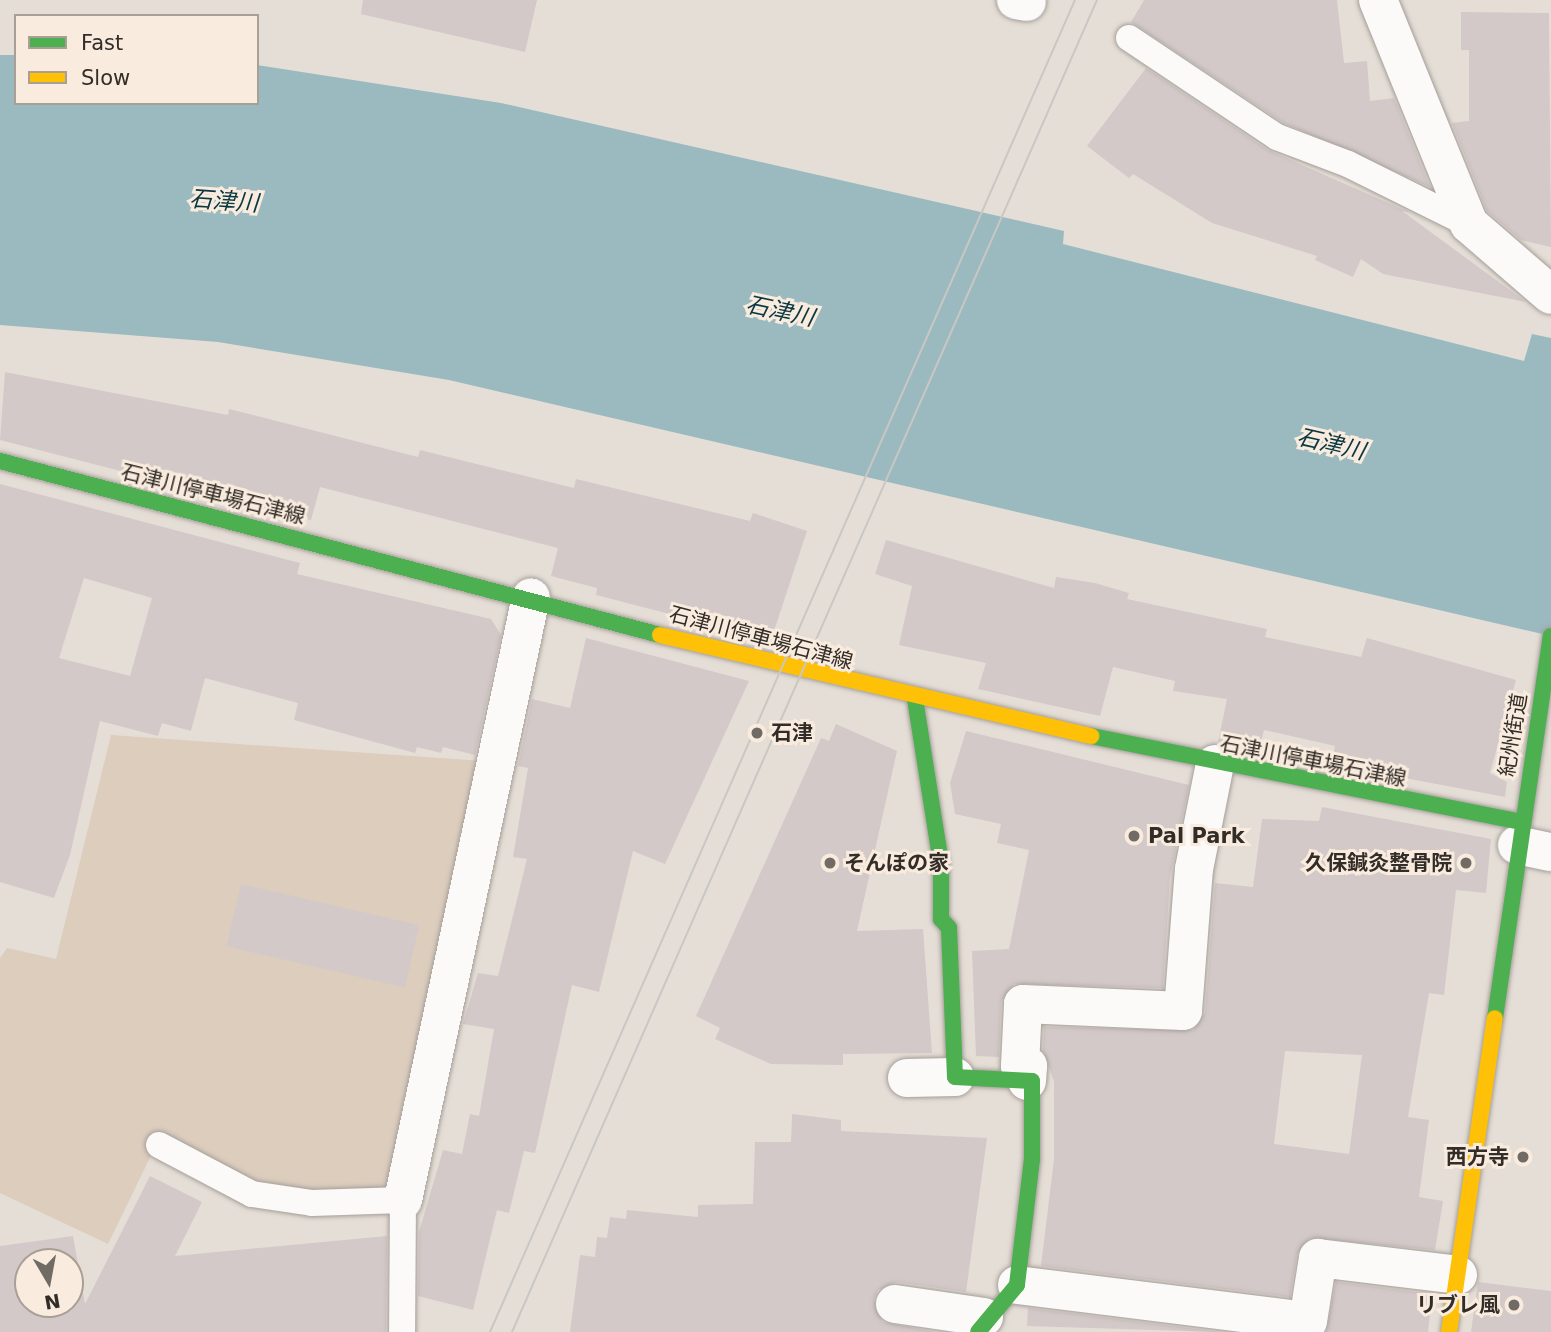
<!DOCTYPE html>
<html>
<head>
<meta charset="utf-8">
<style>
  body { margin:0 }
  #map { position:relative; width:1551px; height:1332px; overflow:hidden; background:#e5ded6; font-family:"DejaVu Sans","Noto Sans JP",sans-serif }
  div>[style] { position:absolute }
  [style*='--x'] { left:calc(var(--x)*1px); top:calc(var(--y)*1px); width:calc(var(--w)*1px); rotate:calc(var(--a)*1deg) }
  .green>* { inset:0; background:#dccdbd }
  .water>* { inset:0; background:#9abac0 }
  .building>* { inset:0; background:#d3c9c8; transform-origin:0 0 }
  .roads { filter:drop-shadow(0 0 2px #a59f9a) drop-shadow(0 0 2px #a59f9a) }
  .lane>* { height:26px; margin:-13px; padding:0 13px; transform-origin:13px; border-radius:13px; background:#fbfaf9 }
  .street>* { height:38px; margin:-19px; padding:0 19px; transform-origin:19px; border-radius:19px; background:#fbfaf9 }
  .fast>* { height:16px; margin:-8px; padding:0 8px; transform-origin:8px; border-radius:8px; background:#4caf50 }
  .slow>* { height:16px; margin:-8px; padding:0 8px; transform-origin:8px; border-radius:8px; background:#ffc107 }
  .tram>* { height:2px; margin:-1px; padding:0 1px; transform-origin:1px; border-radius:1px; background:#c9c7c4 }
  .dots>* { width:19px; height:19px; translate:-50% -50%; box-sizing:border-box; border:4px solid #f9ebdd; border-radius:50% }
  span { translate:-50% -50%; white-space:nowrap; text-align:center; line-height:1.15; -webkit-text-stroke:6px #f9ebdd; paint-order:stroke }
  .street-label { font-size:21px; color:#322d28 }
  .poi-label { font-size:21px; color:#322d28; font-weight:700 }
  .left { translate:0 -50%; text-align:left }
  .right { translate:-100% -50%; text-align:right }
  .water-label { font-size:23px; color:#093842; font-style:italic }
  .legend { position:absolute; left:14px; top:14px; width:245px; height:91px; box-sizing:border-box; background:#f9ebdd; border:2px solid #a99f95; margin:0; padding:9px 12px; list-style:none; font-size:21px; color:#322d28 }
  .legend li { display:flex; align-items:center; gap:14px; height:35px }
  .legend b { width:35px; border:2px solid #a99f95 }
  .north { position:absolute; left:14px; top:1248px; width:70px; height:70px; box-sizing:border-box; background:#f9ebdd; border:2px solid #a99f95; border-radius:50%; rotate:170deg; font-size:19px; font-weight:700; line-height:28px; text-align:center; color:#322d28 }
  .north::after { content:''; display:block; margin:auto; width:24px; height:32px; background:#716b65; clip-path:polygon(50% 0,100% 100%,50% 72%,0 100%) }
</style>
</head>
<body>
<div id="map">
  <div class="green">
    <div style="clip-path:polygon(111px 735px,483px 761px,393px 1194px,253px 1187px,159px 1139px,108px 1244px,0 1193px,0 958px,7px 948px,56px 959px)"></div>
  </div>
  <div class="water">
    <div style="clip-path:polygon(0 55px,16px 55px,16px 103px,257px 103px,257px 65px,501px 103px,1064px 231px,1063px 244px,1524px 361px,1532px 334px,1551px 338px,1551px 636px,449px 380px,218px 342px,0 325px)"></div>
  </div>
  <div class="building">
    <div style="clip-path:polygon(363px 0,537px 0,525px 52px,361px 14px)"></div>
    <div style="clip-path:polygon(1144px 0,1337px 0,1344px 63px,1367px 61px,1370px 101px,1394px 98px,1430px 187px,1284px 123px,1131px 22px)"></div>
    <div style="clip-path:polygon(1461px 12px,1549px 13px,1551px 247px,1521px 240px,1487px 211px,1452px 123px,1469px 121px,1469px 50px,1461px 50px)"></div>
    <div style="clip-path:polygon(1146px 68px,1268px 150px,1411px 213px,1402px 211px,1526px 302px,1383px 274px,1361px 259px,1353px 277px,1315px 260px,1317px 256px,1212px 223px,1133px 174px,1129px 178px,1087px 146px)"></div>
    <div style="clip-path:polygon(5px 372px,228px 415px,229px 409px,418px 457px,420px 450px,574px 488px,576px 479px,750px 521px,753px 513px,807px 531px,771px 640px,596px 595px,597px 588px,551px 576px,558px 548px,320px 487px,311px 520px,0 440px)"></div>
    <div style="clip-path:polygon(evenodd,0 484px,300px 563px,297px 574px,491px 619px,501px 635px,475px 755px,443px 747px,441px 753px,417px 747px,415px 753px,294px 720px,298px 703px,205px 678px,191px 731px,162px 723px,158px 736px,100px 721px,70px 855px,54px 898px,0 882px,0 484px,84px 578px,152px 598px,130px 676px,59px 658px,84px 578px)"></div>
    <div style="clip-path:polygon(886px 540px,1054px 588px,1056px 577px,1095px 583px,1129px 593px,1127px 599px,1267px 629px,1265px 637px,1361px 657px,1367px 638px,1516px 680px,1490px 773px,1507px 782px,1505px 797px,1331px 764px,1335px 746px,1264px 730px,1259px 750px,1218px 742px,1227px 699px,1173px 691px,1175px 681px,1113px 667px,1100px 716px,978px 689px,986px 663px,899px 645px,912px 586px,875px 574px)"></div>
    <div style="clip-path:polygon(586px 638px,749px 681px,665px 864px,633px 851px,599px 992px,572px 985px,535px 1153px,524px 1151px,509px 1213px,497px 1210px,473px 1310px,418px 1296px,419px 1232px,443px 1150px,462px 1154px,470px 1114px,479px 1116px,494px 1029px,463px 1024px,478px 973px,498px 976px,527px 859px,513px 857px,528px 768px,518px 766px,532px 699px,570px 708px)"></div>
    <div style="clip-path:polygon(836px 724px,897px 751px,857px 931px,923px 929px,932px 1053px,843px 1054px,843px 1065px,771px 1064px,715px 1039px,720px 1028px,696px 1016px,821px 738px,829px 741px)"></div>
    <div style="clip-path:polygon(966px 731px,1189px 785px,1170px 877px,1163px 988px,1014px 984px,1001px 1002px,999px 1057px,976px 1056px,972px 951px,1009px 949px,1029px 850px,997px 843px,1001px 824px,955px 814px,950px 783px)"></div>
    <div style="clip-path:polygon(evenodd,1322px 807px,1491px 839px,1486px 893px,1456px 890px,1444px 995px,1429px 993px,1408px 1117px,1429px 1120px,1419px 1197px,1443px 1201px,1435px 1250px,1310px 1238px,1297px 1254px,1290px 1297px,1041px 1266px,1054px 1159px,1054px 1081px,1043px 1051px,1044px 1027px,1193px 1030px,1205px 1013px,1215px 883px,1253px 887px,1262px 819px,1319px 821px,1322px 807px,1285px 1051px,1362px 1055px,1349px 1154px,1274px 1144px,1285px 1051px)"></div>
    <div style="left:241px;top:884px;width:183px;height:64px;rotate:13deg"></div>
    <div style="clip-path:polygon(792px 1114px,841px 1120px,841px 1131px,987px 1138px,966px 1292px,897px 1282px,878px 1290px,874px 1300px,882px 1322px,935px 1332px,570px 1332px,580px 1255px,595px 1257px,597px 1237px,607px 1238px,610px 1217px,626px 1219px,627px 1210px,698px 1217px,698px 1205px,753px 1204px,755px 1142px,791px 1142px)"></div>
    <div style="clip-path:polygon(evenodd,150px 1176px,202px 1202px,175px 1256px,387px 1236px,386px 1332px,0 1332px,0 1246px,73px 1236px,85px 1304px,150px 1176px,28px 1262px,70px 1262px,70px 1304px,28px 1304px,28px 1262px)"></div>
    <div style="clip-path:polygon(1336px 1282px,1432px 1294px,1428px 1332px,1326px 1332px)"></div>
    <div style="clip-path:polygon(1478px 1282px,1551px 1291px,1551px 1332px,1471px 1332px)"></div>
    <div style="clip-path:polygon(1028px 1308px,1219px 1332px,1027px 1326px)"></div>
  </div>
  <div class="roads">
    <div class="lane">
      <div style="--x:1129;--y:38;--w:178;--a:33.8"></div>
      <div style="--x:1277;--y:137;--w:76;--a:20.8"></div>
      <div style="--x:1348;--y:164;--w:135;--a:26.4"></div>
      <div style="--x:159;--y:1145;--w:105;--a:27.8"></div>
      <div style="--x:252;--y:1194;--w:61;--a:8.5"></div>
      <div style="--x:312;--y:1203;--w:91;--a:-1.9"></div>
      <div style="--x:403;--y:1200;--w:132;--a:90.4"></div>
    </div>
    <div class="street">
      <div style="--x:1016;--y:0;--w:11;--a:10"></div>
      <div style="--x:1378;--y:0;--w:242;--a:67.9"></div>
      <div style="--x:1469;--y:224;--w:108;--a:40.9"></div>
      <div style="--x:1517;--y:845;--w:35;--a:12"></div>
      <div style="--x:907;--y:1078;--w:48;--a:-1.2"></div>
      <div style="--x:1027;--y:1081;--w:15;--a:-86"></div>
      <div style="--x:1028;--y:1066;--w:8;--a:180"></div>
      <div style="--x:1020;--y:1066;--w:62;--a:-87.2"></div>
      <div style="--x:1023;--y:1004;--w:160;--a:2.5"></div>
      <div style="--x:1183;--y:1011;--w:142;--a:-85.6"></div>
      <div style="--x:1194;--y:869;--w:107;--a:-78.7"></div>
      <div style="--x:403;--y:1200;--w:616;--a:-78.02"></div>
      <div style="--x:1017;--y:1285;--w:293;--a:7.1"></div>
      <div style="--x:1308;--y:1321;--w:64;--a:-81"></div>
      <div style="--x:1318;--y:1258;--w:141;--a:6.9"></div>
      <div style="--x:895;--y:1304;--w:90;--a:8.3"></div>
    </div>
    <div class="fast">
      <div style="--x:0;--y:461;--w:683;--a:14.77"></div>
      <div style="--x:915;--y:699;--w:166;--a:81"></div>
      <div style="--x:941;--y:863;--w:56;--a:90"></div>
      <div style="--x:941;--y:919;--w:12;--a:48"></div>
      <div style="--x:949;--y:928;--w:149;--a:87.7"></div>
      <div style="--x:955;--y:1077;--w:77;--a:3"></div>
      <div style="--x:1032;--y:1081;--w:78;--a:90"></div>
      <div style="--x:1032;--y:1159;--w:127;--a:96.8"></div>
      <div style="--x:1017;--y:1285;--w:61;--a:129.7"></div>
      <div style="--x:1091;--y:736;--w:438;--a:11.3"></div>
      <div style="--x:1495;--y:1018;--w:386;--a:-81.7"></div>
    </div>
    <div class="slow">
      <div style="--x:660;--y:635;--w:443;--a:13.2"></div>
      <div style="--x:1449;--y:1332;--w:317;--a:-81.7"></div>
    </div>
  </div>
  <div class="tram">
    <div style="--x:490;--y:1332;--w:1455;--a:-66.29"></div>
    <div style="--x:512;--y:1332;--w:1455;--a:-66.29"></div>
  </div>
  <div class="dots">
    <div style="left:757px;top:733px;background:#716b65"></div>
    <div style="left:1134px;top:836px;background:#716b65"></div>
    <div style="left:830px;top:863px;background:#716b65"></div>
    <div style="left:1466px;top:863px;background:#716b65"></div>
    <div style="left:1523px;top:1157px;background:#716b65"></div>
    <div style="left:1514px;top:1305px;background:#716b65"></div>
  </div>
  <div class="street-label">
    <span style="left:213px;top:494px;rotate:14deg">石津川停車場石津線</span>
    <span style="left:761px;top:638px;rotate:15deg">石津川停車場石津線</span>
    <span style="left:1513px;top:735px;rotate:-81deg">紀州街道</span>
    <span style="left:1313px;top:761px;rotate:11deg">石津川停車場石津線</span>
  </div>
  <div class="poi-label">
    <span class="left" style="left:771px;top:733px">石津</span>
    <span class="left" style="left:1148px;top:836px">Pal Park</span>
    <span class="left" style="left:844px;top:863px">そんぽの家</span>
    <span class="right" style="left:1452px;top:863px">久保鍼灸整骨院</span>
    <span class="right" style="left:1509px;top:1157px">西方寺</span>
    <span class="right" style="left:1500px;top:1305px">リブレ風</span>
  </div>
  <div class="water-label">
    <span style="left:224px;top:201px;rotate:4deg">石津川</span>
    <span style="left:780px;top:311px;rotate:12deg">石津川</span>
    <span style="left:1331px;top:444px;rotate:13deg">石津川</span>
  </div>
  <ul class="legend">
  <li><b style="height:9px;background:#4caf50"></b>Fast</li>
  <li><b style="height:9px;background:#ffc107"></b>Slow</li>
  </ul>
  <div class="north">N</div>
</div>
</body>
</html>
